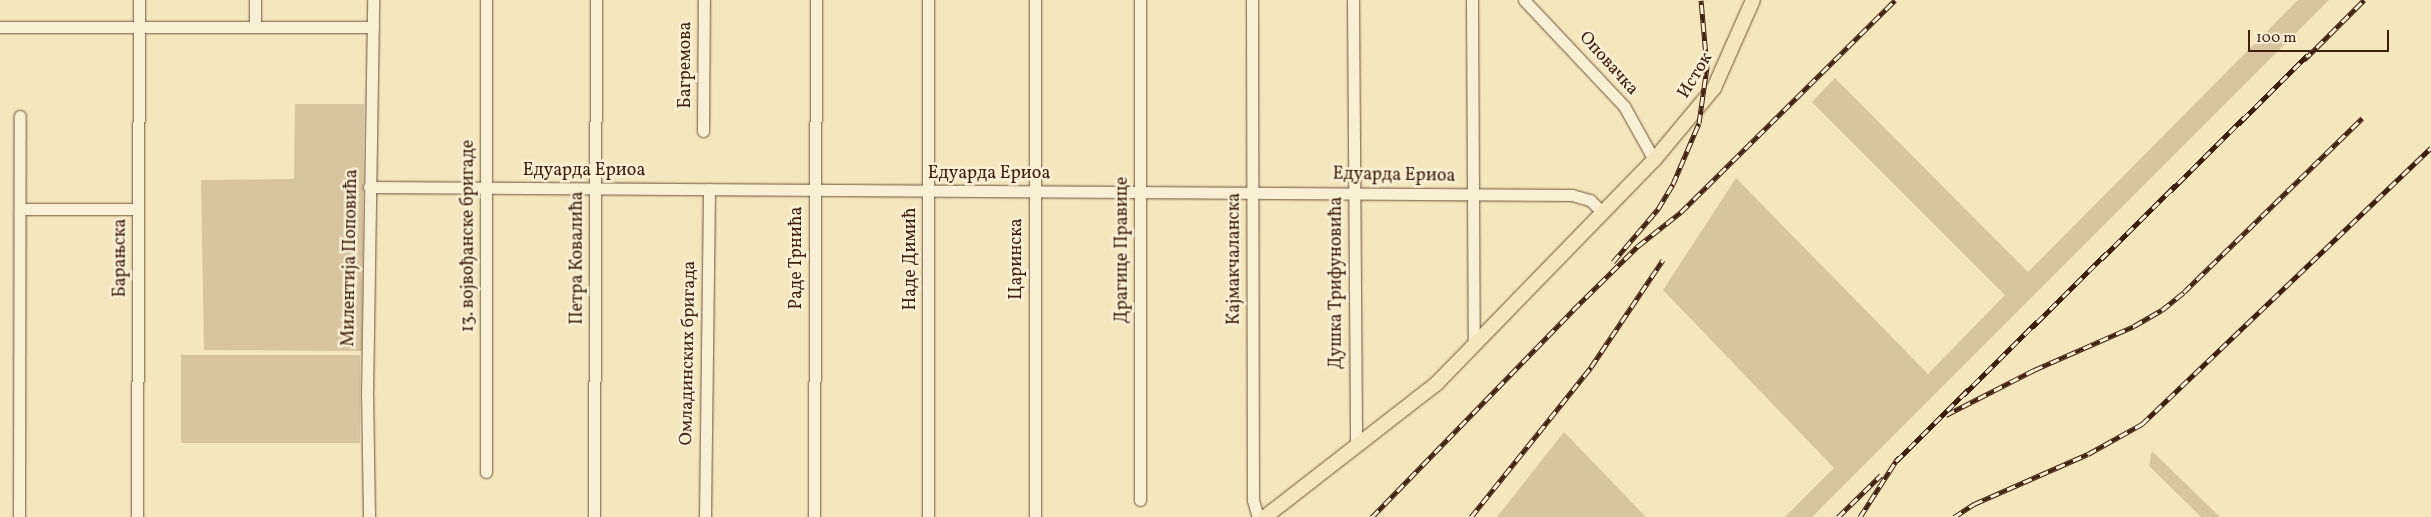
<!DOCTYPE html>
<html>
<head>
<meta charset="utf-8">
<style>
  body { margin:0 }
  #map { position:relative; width:2431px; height:517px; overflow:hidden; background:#f5e7bd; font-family:Vollkorn,serif }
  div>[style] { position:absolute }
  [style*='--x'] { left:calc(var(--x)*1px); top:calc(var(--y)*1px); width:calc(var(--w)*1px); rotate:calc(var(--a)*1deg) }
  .green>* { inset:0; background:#d6c59f; transform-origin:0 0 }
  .roads { filter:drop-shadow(0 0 1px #6c523a) drop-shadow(0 0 1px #6c523a) }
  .minor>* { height:11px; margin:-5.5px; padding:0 5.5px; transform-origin:5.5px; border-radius:5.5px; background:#f8efd4 }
  .major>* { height:14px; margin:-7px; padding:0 7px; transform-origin:7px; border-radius:7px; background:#f5e7bd }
  .rail>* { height:5px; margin-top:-2.5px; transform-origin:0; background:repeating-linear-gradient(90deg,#f8efd4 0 9px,#3f200f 0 18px); box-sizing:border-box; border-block:1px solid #3f200f }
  span { translate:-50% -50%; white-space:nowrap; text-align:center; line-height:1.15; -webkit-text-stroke:5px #f8efd4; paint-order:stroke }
  .street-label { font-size:18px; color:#3f200f }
  .scale { position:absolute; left:2248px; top:30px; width:141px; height:22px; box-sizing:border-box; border:2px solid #3f200f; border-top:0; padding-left:6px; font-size:15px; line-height:18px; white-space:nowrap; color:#3f200f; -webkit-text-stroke:4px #f8efd4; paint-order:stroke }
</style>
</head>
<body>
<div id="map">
  <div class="green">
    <div style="clip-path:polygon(2298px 0,2329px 0,1812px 517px,1785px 517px,1834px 468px,1663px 290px,1736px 178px,1928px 374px,2005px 295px,1812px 102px,1835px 78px,2028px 272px)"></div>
    <div style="clip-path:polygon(295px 104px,364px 104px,362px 351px,204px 350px,201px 180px,294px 179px)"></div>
    <div style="left:181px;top:355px;width:179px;height:88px"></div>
    <div style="clip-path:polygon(1564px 432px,1646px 517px,1497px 517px)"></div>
    <div style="clip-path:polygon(2152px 451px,2220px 517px,2201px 517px,2149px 466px)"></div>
  </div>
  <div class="roads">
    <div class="minor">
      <div style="--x:486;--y:0;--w:472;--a:90"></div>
      <div style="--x:928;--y:0;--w:517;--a:90"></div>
      <div style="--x:1140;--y:0;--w:500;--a:90"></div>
      <div style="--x:1252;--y:0;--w:500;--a:89.89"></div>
      <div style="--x:1253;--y:500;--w:18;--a:74"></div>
      <div style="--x:1353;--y:0;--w:445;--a:89.6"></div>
      <div style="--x:1472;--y:0;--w:346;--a:89.7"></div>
      <div style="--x:1524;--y:0;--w:146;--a:46.7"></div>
      <div style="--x:1624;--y:106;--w:62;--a:60.9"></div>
      <div style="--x:255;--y:25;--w:25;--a:-90"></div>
      <div style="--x:0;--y:27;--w:373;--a:0"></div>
      <div style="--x:703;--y:131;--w:131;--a:-89.6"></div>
      <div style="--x:369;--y:187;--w:1203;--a:0.38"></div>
      <div style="--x:1572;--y:195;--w:19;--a:16"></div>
      <div style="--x:1590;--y:200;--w:18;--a:45"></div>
      <div style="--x:20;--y:209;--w:118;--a:0"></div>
      <div style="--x:19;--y:517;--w:401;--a:-89.9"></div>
      <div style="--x:137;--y:517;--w:517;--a:-89.78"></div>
      <div style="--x:369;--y:517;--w:121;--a:-90.9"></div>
      <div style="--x:367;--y:396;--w:396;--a:-89.1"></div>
      <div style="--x:594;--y:517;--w:517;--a:-89.78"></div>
      <div style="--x:705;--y:517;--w:328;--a:-89.3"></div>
      <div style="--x:814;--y:517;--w:517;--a:-89.78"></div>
      <div style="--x:1035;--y:517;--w:517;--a:-90"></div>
    </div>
    <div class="major">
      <div style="--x:1265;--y:517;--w:217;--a:-37.9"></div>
      <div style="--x:1436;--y:384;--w:313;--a:-45.8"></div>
      <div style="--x:1654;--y:160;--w:94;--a:-50.2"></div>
      <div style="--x:1714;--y:88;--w:96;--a:-66.1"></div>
    </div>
  </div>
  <div class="rail">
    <div style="--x:2304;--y:60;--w:85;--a:-45"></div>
    <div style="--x:1613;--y:262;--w:70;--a:-49.7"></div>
    <div style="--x:1658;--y:209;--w:29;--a:-59"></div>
    <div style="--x:1673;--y:184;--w:66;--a:-66.9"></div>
    <div style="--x:1699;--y:123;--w:57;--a:-81.9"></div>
    <div style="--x:1707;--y:67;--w:67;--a:-95.1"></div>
    <div style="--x:1946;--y:415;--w:99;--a:-27.1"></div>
    <div style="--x:2034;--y:370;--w:109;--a:-23.7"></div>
    <div style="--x:2134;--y:326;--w:32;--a:-30"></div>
    <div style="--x:2162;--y:310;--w:28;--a:-39"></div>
    <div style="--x:2184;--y:292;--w:249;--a:-44.3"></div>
    <div style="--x:1372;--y:517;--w:289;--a:-45.8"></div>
    <div style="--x:1573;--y:310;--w:91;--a:-44.6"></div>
    <div style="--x:1638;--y:246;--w:55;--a:-38.3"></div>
    <div style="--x:1681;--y:212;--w:301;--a:-44.7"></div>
    <div style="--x:1471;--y:517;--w:192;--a:-51.3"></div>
    <div style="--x:1591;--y:367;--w:129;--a:-56.1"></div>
    <div style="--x:1838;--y:517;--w:60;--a:-44.3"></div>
    <div style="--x:1860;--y:517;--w:67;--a:-57.3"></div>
    <div style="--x:1896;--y:461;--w:578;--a:-44.58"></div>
    <div style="--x:1954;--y:517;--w:24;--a:-33"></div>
    <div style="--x:1974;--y:504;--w:124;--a:-23.7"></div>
    <div style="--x:2088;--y:454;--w:62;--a:-29.1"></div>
    <div style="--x:2142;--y:424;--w:400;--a:-43.7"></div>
  </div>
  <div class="street-label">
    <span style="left:1608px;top:64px;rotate:48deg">Оповачка</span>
    <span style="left:686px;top:65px;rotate:-90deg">Багремова</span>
    <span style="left:1696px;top:76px;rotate:-59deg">Исток</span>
    <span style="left:584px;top:171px">Едуарда Ериоа</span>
    <span style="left:989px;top:174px">Едуарда Ериоа</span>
    <span style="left:1394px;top:176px;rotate:1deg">Едуарда Ериоа</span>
    <span style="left:469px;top:236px;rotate:-90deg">13. војвођанске бригаде</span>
    <span style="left:1123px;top:250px;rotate:-90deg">Драгице Правице</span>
    <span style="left:121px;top:258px;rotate:-90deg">Барањска</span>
    <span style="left:351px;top:258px;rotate:-89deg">Милентија Поповића</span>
    <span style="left:578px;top:258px;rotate:-90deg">Петра Ковалића</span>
    <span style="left:797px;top:258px;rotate:-90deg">Раде Трнића</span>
    <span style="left:911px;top:259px;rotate:-90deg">Наде Димић</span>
    <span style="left:1017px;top:259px;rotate:-90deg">Царинска</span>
    <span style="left:1235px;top:259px;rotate:-90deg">Кајмакчаланска</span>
    <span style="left:1337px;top:283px;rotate:-90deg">Душка Трифуновића</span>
    <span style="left:689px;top:353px;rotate:-89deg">Омладинских бригада</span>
  </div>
  <div class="scale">100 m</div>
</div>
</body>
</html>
